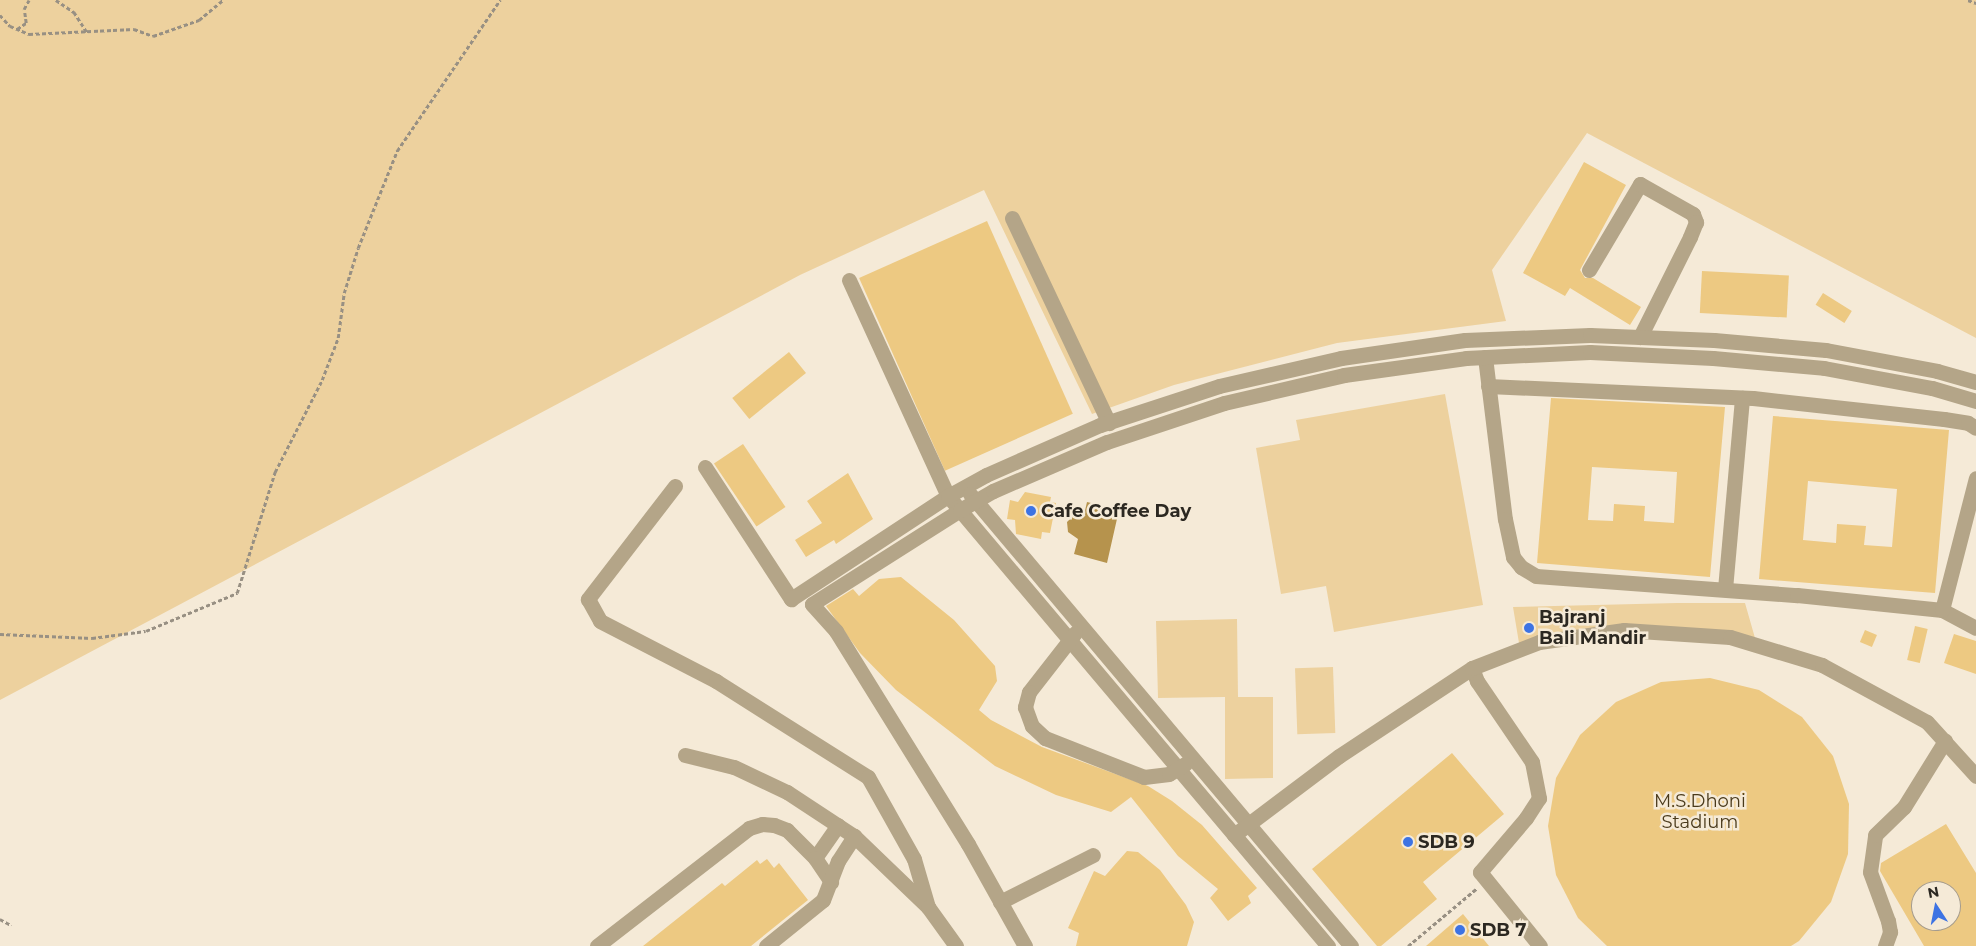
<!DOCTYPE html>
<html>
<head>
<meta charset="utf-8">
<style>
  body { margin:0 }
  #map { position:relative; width:1976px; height:946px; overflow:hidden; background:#f5ead7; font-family:Montserrat,sans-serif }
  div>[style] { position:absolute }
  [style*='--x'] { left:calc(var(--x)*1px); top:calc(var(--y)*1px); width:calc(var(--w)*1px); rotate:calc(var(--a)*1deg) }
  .green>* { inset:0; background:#edd19e; transform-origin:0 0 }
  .water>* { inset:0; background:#b6934d }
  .building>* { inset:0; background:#edc982; transform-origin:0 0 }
  .path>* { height:2.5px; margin-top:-1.25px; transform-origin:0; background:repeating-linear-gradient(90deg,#989083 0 4px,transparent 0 6.5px) }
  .minor>* { height:15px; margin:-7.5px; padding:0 7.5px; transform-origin:7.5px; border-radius:7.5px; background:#b4a588 }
  .dots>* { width:14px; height:14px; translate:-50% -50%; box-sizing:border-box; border:2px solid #f5ead7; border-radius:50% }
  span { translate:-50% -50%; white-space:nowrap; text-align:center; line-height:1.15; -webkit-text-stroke:5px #f5ead7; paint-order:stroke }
  .poi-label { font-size:18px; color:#2c2821; font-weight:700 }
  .left { translate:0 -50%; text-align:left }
  .park-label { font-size:18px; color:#4a3a1b }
  .north { position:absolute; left:1911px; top:881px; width:50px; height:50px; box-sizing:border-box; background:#f5ead7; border:1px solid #a59c8e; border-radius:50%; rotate:349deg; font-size:14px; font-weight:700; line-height:20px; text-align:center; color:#2c2821 }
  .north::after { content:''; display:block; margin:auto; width:18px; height:22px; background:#3d73e3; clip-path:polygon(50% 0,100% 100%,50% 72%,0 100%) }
</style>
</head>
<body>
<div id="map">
  <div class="green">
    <div style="clip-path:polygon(0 0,1976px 0,1976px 338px,1587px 133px,1492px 270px,1506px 321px,1337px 343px,1174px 385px,1092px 414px,984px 190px,800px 275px,0 700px)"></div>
    <div style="clip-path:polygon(1445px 394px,1483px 605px,1334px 632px,1326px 586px,1281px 594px,1256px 448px,1300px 440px,1296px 420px)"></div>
    <div style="clip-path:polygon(1677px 603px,1745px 603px,1757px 645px,1632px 631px,1520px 649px,1513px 607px)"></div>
    <div style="clip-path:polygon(1237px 619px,1238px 697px,1273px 697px,1273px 778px,1225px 779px,1225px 697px,1158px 698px,1156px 621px)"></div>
    <div style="left:1333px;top:667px;width:66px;height:38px;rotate:88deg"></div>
  </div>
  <div class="water">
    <div style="clip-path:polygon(1087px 502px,1119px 510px,1107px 563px,1074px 554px,1078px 539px,1068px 532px,1067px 522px,1074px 515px,1084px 515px)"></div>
  </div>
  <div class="building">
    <div style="clip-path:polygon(1584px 162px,1626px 185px,1580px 270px,1585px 278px,1593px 278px,1641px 307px,1630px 325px,1570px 288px,1565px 296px,1523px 273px)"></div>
    <div style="left:987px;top:221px;width:211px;height:140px;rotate:66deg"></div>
    <div style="left:1702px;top:271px;width:87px;height:42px;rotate:3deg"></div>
    <div style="left:1823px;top:293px;width:34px;height:14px;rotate:32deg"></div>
    <div style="left:789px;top:352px;width:27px;height:73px;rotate:51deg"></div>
    <div style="clip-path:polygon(evenodd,1551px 398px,1725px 407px,1710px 577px,1537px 563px,1551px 398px,1592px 467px,1677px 472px,1674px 523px,1644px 521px,1645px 506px,1614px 504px,1613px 521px,1588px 520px,1592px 467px)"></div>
    <div style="clip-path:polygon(evenodd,1773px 416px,1949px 430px,1935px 593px,1759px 579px,1773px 416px,1808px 481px,1897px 489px,1892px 547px,1864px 545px,1866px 526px,1837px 524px,1836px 543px,1803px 540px,1808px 481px)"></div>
    <div style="left:743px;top:444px;width:76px;height:35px;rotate:56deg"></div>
    <div style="clip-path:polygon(848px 473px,873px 519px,836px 544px,834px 540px,806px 557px,795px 540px,822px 523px,807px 501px)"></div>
    <div style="clip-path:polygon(1025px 492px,1051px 497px,1050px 502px,1056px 503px,1050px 533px,1042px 532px,1041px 539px,1016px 534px,1015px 520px,1007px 519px,1010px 500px,1018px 502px)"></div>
    <div style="clip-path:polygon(901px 577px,954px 620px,995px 666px,997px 681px,979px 710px,991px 720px,1042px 747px,1148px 786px,1172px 801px,1202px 825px,1257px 888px,1248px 896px,1251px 903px,1228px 921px,1210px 898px,1218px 889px,1178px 856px,1131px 797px,1111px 812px,1056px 795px,995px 766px,896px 690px,860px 653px,826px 606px,853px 589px,859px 596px,879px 579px)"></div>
    <div style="left:1915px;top:626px;width:13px;height:35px;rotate:13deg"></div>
    <div style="left:1865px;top:630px;width:13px;height:13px;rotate:23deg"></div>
    <div style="clip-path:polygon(1954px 634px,1976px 641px,1976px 674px,1944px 663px)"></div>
    <div style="clip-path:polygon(1710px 678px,1759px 690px,1802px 717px,1833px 756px,1849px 804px,1848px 854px,1831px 902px,1799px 941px,1791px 946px,1607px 946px,1578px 918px,1556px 875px,1548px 826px,1556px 778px,1580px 735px,1616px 702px,1661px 682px)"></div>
    <div style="clip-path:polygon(1452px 753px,1504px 814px,1423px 882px,1437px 899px,1381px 946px,1377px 946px,1312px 869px)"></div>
    <div style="clip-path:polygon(evenodd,1946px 824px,1976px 873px,1976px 946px,1924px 946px,1880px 871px,1881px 863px,1946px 824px,1921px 891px,1951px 891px,1951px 921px,1921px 921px,1921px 891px)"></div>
    <div style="clip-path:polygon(1127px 851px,1138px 852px,1160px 870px,1186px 905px,1194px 922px,1187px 946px,1076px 946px,1079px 933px,1068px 928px,1094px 871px,1105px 876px)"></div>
    <div style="clip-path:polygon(767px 859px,774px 868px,779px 863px,808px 900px,751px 946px,643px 946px,722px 883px,725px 886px,757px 860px,760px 864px)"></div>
    <div style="clip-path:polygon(1463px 914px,1489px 946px,1426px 946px)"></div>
  </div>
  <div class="path">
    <div style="--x:56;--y:0;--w:22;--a:34"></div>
    <div style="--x:74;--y:12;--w:24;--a:57"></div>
    <div style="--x:1968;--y:0;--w:9;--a:21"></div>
    <div style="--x:0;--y:15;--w:15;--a:48"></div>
    <div style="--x:10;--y:26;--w:21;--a:23"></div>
    <div style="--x:29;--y:34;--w:105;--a:-2.7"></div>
    <div style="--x:134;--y:29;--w:20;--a:20"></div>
    <div style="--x:153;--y:36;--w:49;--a:-19.2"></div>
    <div style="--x:199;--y:20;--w:31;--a:-40"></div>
    <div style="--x:17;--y:29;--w:11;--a:-34"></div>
    <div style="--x:26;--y:23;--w:14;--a:-98"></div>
    <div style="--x:24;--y:9;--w:10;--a:-61"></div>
    <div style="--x:0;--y:634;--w:92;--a:2.5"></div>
    <div style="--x:92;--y:638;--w:54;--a:-7.4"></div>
    <div style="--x:146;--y:631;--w:99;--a:-22.7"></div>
    <div style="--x:237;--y:593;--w:127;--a:-72.6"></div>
    <div style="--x:275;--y:472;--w:103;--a:-62.9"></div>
    <div style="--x:322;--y:380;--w:45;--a:-69.1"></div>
    <div style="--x:338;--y:338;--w:45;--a:-82.4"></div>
    <div style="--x:344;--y:293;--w:47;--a:-72.7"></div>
    <div style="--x:358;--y:248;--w:105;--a:-68.1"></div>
    <div style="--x:397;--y:151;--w:183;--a:-55.7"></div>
    <div style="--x:0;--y:919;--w:13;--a:29"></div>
    <div style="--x:1408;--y:946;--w:89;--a:-40"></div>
  </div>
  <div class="minor">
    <div style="--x:1012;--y:218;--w:227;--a:64.7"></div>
    <div style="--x:1589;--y:270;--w:100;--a:-59.3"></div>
    <div style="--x:1640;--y:184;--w:61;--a:29.5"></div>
    <div style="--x:1693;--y:214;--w:9;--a:69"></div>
    <div style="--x:1696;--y:222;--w:16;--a:112"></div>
    <div style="--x:1690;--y:237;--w:112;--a:116.6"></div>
    <div style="--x:849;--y:280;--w:238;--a:65.4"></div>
    <div style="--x:948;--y:496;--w:589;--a:49.82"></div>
    <div style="--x:1485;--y:357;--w:163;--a:83"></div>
    <div style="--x:1505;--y:519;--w:39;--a:78"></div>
    <div style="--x:1513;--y:557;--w:13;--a:51"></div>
    <div style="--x:1521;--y:567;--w:17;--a:31"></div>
    <div style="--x:1536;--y:576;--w:262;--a:4.2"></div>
    <div style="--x:1797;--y:595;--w:146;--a:5.9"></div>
    <div style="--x:1942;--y:610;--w:38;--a:28"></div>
    <div style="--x:1488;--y:386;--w:265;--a:2.6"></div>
    <div style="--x:1753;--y:398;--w:192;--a:6.3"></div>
    <div style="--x:1944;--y:419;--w:24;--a:9"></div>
    <div style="--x:1968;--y:423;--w:9;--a:32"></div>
    <div style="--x:705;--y:467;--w:158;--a:56.9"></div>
    <div style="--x:791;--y:599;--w:188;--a:-33.3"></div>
    <div style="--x:948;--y:496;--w:43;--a:-28.9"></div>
    <div style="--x:986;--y:475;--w:124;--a:-23.7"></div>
    <div style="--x:1100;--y:425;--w:125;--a:-18.1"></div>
    <div style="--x:1219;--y:386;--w:125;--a:-12.9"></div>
    <div style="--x:1341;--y:358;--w:125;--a:-8.3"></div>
    <div style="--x:1465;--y:340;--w:125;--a:-2.3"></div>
    <div style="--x:1590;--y:335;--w:124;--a:2.3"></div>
    <div style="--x:1714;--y:340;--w:112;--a:5.1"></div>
    <div style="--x:1826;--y:350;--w:113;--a:10.7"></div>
    <div style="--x:1937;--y:371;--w:41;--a:15.8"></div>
    <div style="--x:675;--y:486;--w:143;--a:127.6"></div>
    <div style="--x:588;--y:599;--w:25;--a:61"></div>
    <div style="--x:600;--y:621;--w:131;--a:27.3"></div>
    <div style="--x:716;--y:681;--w:180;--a:32.3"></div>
    <div style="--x:868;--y:777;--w:94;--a:60.7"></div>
    <div style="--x:914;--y:859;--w:50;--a:73.7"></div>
    <div style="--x:970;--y:494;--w:591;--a:49.87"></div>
    <div style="--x:1725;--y:589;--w:192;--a:-84.9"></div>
    <div style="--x:1942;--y:610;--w:136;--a:-75.6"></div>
    <div style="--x:1075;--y:633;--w:75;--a:127.9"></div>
    <div style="--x:1029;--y:692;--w:16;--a:105"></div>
    <div style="--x:1025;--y:707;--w:20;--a:70"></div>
    <div style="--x:1032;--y:726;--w:18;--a:43"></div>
    <div style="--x:1045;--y:738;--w:106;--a:21.5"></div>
    <div style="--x:1144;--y:777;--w:25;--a:-7"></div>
    <div style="--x:1169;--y:774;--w:19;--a:-32"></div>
    <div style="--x:1472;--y:668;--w:14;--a:69"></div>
    <div style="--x:1477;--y:681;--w:98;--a:55.8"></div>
    <div style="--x:1532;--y:762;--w:37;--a:79"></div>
    <div style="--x:1539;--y:798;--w:24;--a:123"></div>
    <div style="--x:1526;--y:818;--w:71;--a:130.4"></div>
    <div style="--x:1480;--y:872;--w:95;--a:51"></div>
    <div style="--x:685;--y:755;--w:50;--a:13.8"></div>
    <div style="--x:734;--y:767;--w:59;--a:25.3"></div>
    <div style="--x:787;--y:792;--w:80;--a:33.3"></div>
    <div style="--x:854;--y:836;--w:103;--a:43.8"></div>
    <div style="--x:928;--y:907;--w:48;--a:54.3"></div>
    <div style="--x:1234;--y:835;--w:131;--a:-37"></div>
    <div style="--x:1339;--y:756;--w:159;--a:-33.5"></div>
    <div style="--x:1472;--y:668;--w:72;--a:-21.2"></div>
    <div style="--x:1539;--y:642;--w:86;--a:-8"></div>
    <div style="--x:1624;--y:630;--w:106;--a:3.8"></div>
    <div style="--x:1730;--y:637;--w:96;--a:16.9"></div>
    <div style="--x:1822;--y:665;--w:119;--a:28.5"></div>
    <div style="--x:1927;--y:722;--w:73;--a:47.8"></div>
    <div style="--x:815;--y:858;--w:40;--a:-55.1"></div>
    <div style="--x:1000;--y:902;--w:104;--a:-26.8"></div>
    <div style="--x:597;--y:946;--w:192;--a:-37.8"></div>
    <div style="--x:749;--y:828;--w:14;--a:-17"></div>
    <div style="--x:762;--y:824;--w:12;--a:5"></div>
    <div style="--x:774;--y:825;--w:14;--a:21"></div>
    <div style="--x:787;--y:830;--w:40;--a:45"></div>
    <div style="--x:815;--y:858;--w:29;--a:56"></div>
    <div style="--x:766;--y:946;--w:73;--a:-38.9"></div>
    <div style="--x:823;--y:900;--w:42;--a:-69"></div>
    <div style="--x:838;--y:861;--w:30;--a:-57"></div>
    <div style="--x:1025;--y:946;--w:117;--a:-119.2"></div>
    <div style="--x:968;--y:844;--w:251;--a:-121.8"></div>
    <div style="--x:836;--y:631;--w:36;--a:-132"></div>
    <div style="--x:812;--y:604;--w:175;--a:-32.4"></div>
    <div style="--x:960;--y:510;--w:38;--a:-30"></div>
    <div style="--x:993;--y:491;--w:124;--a:-23.3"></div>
    <div style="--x:1107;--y:442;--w:123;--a:-18.4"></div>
    <div style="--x:1224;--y:403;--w:123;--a:-13.1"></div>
    <div style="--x:1344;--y:375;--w:123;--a:-7.9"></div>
    <div style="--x:1466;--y:358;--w:124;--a:-2.8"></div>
    <div style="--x:1590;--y:352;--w:123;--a:2.8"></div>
    <div style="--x:1713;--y:358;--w:111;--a:5.1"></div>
    <div style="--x:1824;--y:368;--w:110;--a:10.5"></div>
    <div style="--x:1932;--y:388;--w:46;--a:16.5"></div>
    <div style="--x:1885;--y:946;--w:15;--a:-70"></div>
    <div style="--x:1890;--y:932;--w:11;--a:-100"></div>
    <div style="--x:1888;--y:921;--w:52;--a:-110.2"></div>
    <div style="--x:1870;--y:872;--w:37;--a:-82"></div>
    <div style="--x:1875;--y:835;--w:40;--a:-44"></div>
    <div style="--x:1904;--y:807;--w:78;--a:-58.2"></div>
  </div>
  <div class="dots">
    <div style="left:1031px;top:511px;background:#3d73e3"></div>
    <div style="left:1529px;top:628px;background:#3d73e3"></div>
    <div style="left:1408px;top:842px;background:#3d73e3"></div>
    <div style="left:1460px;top:930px;background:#3d73e3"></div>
  </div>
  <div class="poi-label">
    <span class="left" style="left:1041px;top:511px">Cafe Coffee Day</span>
    <span class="left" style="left:1539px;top:628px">Bajranj<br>Bali Mandir</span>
    <span class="left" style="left:1418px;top:842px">SDB 9</span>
    <span class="left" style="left:1470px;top:930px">SDB 7</span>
  </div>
  <div class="park-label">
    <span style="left:1700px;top:812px">M.S.Dhoni<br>Stadium</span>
  </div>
  <div class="north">N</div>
</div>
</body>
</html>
